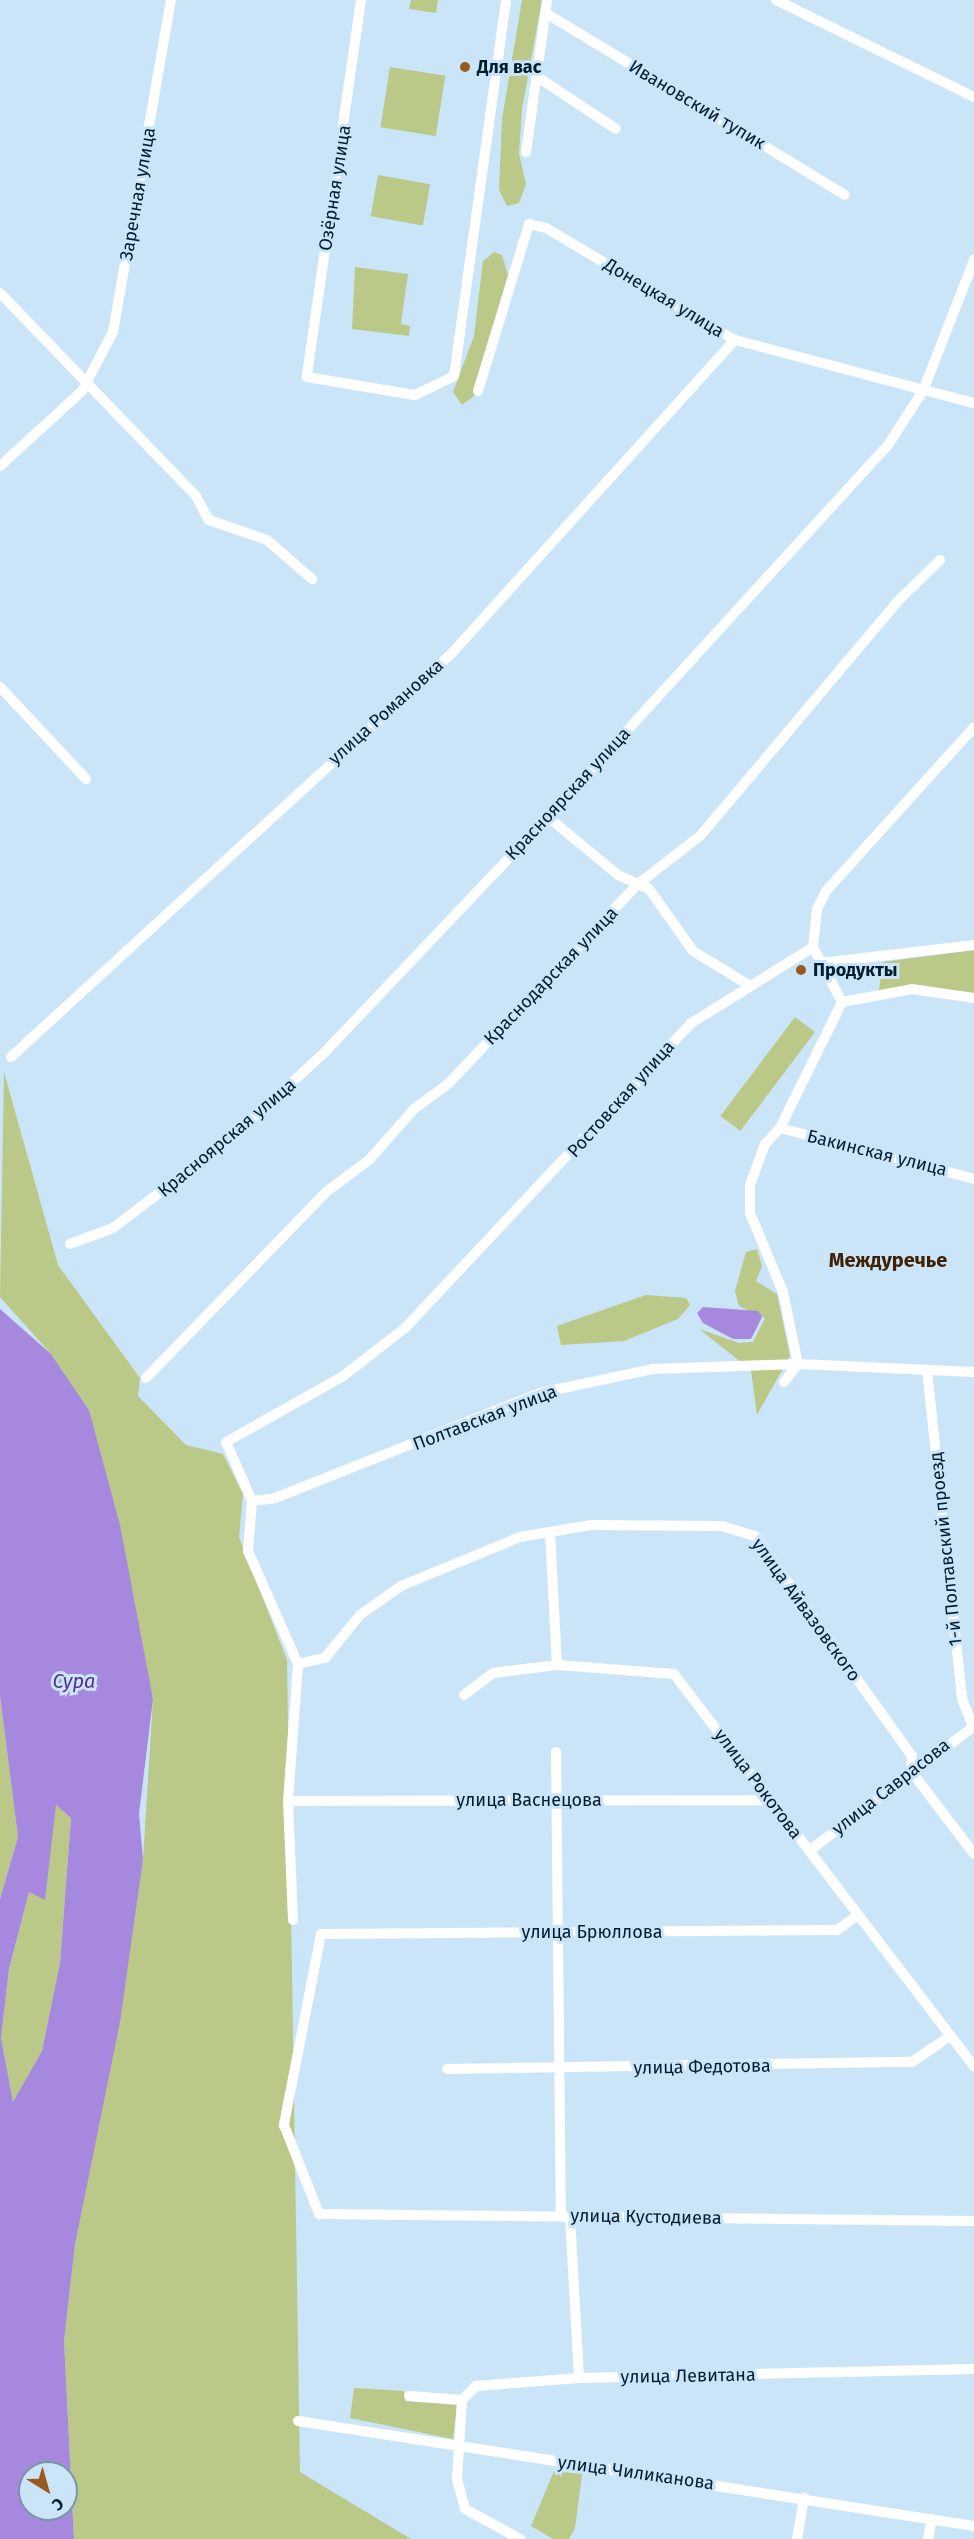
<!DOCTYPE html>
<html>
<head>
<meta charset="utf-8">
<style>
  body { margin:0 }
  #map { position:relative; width:974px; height:2539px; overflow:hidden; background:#cbe5f8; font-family:"Fira Sans",sans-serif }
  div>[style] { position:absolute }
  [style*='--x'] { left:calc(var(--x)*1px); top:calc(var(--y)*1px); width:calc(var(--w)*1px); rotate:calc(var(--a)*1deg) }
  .green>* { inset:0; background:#bac888; transform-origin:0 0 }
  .water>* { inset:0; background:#a689df }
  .minor>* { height:10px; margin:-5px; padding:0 5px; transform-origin:5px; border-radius:5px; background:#fff }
  .dots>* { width:16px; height:16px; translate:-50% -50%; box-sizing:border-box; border:3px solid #cbe5f8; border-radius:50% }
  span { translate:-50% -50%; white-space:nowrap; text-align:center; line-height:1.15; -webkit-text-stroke:6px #cbe5f8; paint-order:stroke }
  .poi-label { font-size:18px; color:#011d2e; font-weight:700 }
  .left { translate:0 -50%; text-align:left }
  .street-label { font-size:18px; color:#011d2e }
  .neighbourhood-label { font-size:20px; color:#3f2106; font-weight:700 }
  .water-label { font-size:20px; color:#592f94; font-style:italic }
  .north { position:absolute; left:18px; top:2461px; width:60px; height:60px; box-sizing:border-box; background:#cbe5f8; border:2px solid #7a95a7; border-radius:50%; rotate:143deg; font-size:16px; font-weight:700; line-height:24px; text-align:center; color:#011d2e }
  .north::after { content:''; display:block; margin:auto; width:21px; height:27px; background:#995a21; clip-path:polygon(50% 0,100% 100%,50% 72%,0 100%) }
</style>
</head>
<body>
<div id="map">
  <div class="green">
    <div style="clip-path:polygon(411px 0,438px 0,436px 13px,409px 9px)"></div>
    <div style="clip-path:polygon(522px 0,542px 0,522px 109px,519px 153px,526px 184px,519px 203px,507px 206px,499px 190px,502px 119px)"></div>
    <div style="left:390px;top:67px;width:56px;height:61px;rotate:9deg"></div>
    <div style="left:378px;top:175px;width:53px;height:42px;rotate:10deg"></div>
    <div style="clip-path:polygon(494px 252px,502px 255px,508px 275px,474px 396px,462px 405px,453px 392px,474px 336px,483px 261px)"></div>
    <div style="clip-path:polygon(355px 267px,408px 274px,401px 324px,410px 326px,409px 336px,352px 329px)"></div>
    <div style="clip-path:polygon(974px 950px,974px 994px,879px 990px,883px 962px)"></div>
    <div style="left:795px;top:1017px;width:25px;height:124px;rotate:37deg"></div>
    <div style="clip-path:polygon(4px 1072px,58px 1265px,140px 1378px,138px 1396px,186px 1445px,223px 1454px,243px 1494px,239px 1537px,287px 1660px,300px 2472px,411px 2539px,74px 2539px,64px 2341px,75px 2244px,143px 1859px,153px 1699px,89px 1410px,51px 1354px,0 1297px)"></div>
    <div style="clip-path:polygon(757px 1249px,762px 1266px,756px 1281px,777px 1294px,790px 1356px,757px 1415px,751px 1370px,699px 1329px,739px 1343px,753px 1342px,765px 1318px,739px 1306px,735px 1291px,746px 1252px)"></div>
    <div style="clip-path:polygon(646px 1295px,686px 1298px,690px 1305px,678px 1319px,624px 1341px,561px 1345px,557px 1326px)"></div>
    <div style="clip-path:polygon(0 1696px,18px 1837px,0 1899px)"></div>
    <div style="clip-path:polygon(55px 1804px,71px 1818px,60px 1963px,42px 2051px,13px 2103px,1px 2038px,9px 1969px,29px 1892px,45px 1899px)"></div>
    <div style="clip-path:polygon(354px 2388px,404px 2391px,405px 2401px,457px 2405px,453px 2439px,350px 2418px)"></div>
    <div style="clip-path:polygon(554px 2471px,582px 2474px,575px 2528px,569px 2539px,553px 2539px,531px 2526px)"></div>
  </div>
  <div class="water">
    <div style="clip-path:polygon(703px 1307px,758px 1311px,762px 1317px,751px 1339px,733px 1339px,703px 1323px,697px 1313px)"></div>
    <div style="clip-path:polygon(evenodd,0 1309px,51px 1354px,89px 1410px,120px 1525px,153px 1699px,139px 1814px,143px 1859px,120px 2022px,75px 2244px,64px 2341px,74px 2539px,0 2539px,0 1899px,18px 1837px,0 1696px,0 1309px,56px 1805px,71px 1818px,60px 1963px,42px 2051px,13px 2102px,1px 2038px,9px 1969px,29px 1892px,45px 1900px,56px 1805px,0 1309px,30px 2473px,66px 2473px,66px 2509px,30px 2509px,30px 2473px)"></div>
  </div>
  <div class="minor">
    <div style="--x:361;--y:0;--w:381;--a:98.2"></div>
    <div style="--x:307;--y:377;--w:109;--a:9.5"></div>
    <div style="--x:415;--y:395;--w:43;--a:-26"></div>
    <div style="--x:454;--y:376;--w:380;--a:-82.1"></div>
    <div style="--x:776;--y:0;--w:220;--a:26.1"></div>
    <div style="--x:549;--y:15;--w:346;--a:31.3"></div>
    <div style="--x:539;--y:78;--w:92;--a:33.5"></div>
    <div style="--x:526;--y:152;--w:153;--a:-82.1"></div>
    <div style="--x:0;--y:293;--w:282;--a:46"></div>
    <div style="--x:196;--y:496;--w:27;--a:62"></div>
    <div style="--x:209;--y:520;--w:61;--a:19"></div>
    <div style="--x:267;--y:540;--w:60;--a:40.9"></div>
    <div style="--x:478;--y:391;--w:175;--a:-73"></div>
    <div style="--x:529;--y:224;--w:17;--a:13"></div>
    <div style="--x:546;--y:228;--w:220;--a:30.7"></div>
    <div style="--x:735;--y:340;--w:247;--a:14.8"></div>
    <div style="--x:0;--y:466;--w:111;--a:-42.4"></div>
    <div style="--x:82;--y:391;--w:67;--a:-62.3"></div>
    <div style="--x:113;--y:332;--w:337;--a:-80.1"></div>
    <div style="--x:0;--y:687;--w:126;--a:46.9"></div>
    <div style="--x:548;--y:817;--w:91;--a:39.6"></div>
    <div style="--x:618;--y:875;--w:34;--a:24"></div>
    <div style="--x:649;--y:889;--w:76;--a:54.6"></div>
    <div style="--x:693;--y:951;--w:63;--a:31.4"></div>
    <div style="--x:813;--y:947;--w:38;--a:-84"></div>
    <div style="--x:817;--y:909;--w:20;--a:-63"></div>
    <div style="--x:826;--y:891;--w:221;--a:-47.9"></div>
    <div style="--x:813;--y:947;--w:62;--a:62.2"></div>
    <div style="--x:821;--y:963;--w:154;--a:-6.7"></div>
    <div style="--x:842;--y:1002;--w:71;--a:-10.5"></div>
    <div style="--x:912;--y:989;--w:63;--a:8.3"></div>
    <div style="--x:11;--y:1057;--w:598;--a:-42.49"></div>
    <div style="--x:452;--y:653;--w:422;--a:-47.9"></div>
    <div style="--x:780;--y:1128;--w:201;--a:14.7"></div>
    <div style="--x:70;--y:1244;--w:46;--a:-20.4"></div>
    <div style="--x:113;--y:1228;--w:152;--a:-37.2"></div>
    <div style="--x:234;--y:1136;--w:121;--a:-42.7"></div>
    <div style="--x:323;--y:1054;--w:327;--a:-46.5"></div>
    <div style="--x:548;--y:817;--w:504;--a:-47.57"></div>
    <div style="--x:888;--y:445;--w:64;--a:-57.1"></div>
    <div style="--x:923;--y:391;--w:141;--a:-68.7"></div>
    <div style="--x:798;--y:1364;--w:74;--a:-101.8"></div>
    <div style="--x:783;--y:1292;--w:86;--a:-112.7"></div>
    <div style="--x:750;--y:1213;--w:28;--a:-90"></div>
    <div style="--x:750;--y:1185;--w:44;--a:-69.9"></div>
    <div style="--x:765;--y:1144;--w:22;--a:-47"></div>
    <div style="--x:780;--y:1128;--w:140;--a:-63.8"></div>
    <div style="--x:927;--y:1370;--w:331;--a:83.9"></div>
    <div style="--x:962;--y:1699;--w:29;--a:68"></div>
    <div style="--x:146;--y:1378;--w:259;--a:-45.9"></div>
    <div style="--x:326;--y:1192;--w:54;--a:-36.7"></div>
    <div style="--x:369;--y:1160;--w:68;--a:-48.6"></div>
    <div style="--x:414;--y:1109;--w:42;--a:-36.3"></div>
    <div style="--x:448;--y:1084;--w:274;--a:-46.5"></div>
    <div style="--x:637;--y:885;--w:81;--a:-38"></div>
    <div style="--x:701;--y:835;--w:304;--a:-49.9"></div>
    <div style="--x:897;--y:602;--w:60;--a:-44.3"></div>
    <div style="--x:784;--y:1382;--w:23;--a:-52"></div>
    <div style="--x:252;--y:1501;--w:23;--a:-7"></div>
    <div style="--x:275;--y:1498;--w:285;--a:-21.6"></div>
    <div style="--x:540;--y:1393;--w:116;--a:-12"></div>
    <div style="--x:653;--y:1369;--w:145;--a:-2"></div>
    <div style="--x:798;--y:1364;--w:176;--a:2.6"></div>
    <div style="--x:550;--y:1532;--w:133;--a:87"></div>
    <div style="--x:298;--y:1664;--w:28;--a:-13"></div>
    <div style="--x:325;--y:1658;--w:55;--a:-50.9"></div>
    <div style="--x:360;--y:1615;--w:50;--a:-35.3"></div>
    <div style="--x:401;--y:1586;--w:129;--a:-22.4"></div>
    <div style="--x:520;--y:1537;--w:72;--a:-9.6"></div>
    <div style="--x:591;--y:1525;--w:131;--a:0.4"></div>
    <div style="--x:722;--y:1526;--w:34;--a:17"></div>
    <div style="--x:755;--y:1536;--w:270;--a:54.5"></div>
    <div style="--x:912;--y:1756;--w:15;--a:94"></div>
    <div style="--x:911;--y:1771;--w:104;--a:52.8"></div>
    <div style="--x:464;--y:1695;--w:36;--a:-37"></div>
    <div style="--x:493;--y:1673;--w:64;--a:-7.1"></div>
    <div style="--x:557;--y:1665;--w:117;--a:4.4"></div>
    <div style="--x:674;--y:1674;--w:494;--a:52.6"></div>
    <div style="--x:556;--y:1752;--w:464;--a:89.4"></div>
    <div style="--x:288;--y:1801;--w:482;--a:-0.1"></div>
    <div style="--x:809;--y:1851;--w:207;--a:-37.1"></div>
    <div style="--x:858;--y:1915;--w:26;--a:144"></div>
    <div style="--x:837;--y:1930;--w:516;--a:179.56"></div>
    <div style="--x:321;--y:1934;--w:195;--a:101"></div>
    <div style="--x:284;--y:2125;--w:96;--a:68.5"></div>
    <div style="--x:319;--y:2214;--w:655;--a:0.61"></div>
    <div style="--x:293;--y:1920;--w:119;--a:-92.4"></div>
    <div style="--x:288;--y:1801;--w:137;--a:-85.8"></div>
    <div style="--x:298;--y:1664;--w:124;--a:-113.9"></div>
    <div style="--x:248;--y:1551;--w:50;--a:-85.4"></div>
    <div style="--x:252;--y:1501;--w:64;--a:-113.8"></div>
    <div style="--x:226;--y:1442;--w:133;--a:-29.3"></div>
    <div style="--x:342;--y:1377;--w:80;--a:-37.9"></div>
    <div style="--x:405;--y:1328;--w:417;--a:-46.8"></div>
    <div style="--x:690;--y:1024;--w:145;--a:-32"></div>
    <div style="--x:447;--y:2069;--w:465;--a:-0.9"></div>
    <div style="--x:912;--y:2062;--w:46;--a:-34.4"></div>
    <div style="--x:570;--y:2216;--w:162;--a:86.8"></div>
    <div style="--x:409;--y:2396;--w:53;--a:4.3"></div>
    <div style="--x:462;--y:2400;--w:20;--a:-45"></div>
    <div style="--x:476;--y:2386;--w:103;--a:-4.4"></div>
    <div style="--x:579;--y:2378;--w:395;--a:-1.3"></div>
    <div style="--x:462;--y:2400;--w:79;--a:93.6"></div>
    <div style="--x:457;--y:2479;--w:31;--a:75"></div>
    <div style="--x:465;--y:2509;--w:63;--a:28.6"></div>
    <div style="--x:298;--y:2421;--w:684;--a:8.83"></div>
    <div style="--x:797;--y:2539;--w:42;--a:-80.3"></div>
    <div style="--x:928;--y:2539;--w:20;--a:-79"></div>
  </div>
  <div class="dots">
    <div style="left:465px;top:67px;background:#995a21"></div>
    <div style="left:801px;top:970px;background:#995a21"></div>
  </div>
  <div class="poi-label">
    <span class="left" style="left:477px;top:67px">Для вас</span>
    <span class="left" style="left:813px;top:970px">Продукты</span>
  </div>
  <div class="street-label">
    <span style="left:697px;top:105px;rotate:31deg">Ивановский тупик</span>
    <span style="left:335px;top:188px;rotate:-81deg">Озёрная улица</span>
    <span style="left:138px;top:194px;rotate:-80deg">Заречная улица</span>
    <span style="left:664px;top:298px;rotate:31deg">Донецкая улица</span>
    <span style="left:386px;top:712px;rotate:-42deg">улица Романовка</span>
    <span style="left:568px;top:794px;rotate:-47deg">Красноярская улица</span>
    <span style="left:551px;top:976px;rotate:-46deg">Краснодарская улица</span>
    <span style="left:621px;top:1099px;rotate:-48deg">Ростовская улица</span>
    <span style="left:227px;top:1138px;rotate:-40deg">Красноярская улица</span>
    <span style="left:877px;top:1153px;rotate:14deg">Бакинская улица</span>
    <span style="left:485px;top:1418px;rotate:-21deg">Полтавская улица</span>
    <span style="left:946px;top:1549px;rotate:-96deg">1-й Полтавский проезд</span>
    <span style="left:806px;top:1610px;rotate:54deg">улица Айвазовского</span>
    <span style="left:758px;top:1784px;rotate:53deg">улица Рокотова</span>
    <span style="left:891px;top:1787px;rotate:-38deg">улица Саврасова</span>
    <span style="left:529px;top:1800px">улица Васнецова</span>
    <span style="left:592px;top:1932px">улица Брюллова</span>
    <span style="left:702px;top:2067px;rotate:-1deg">улица Федотова</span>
    <span style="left:646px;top:2217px;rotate:1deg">улица Кустодиева</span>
    <span style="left:688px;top:2376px;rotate:-1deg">улица Левитана</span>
    <span style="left:636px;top:2473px;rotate:8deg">улица Чиликанова</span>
  </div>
  <div class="neighbourhood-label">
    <span style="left:888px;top:1260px">Междуречье</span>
  </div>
  <div class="water-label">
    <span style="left:74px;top:1681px">Сура</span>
  </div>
  <div class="north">С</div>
</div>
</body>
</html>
